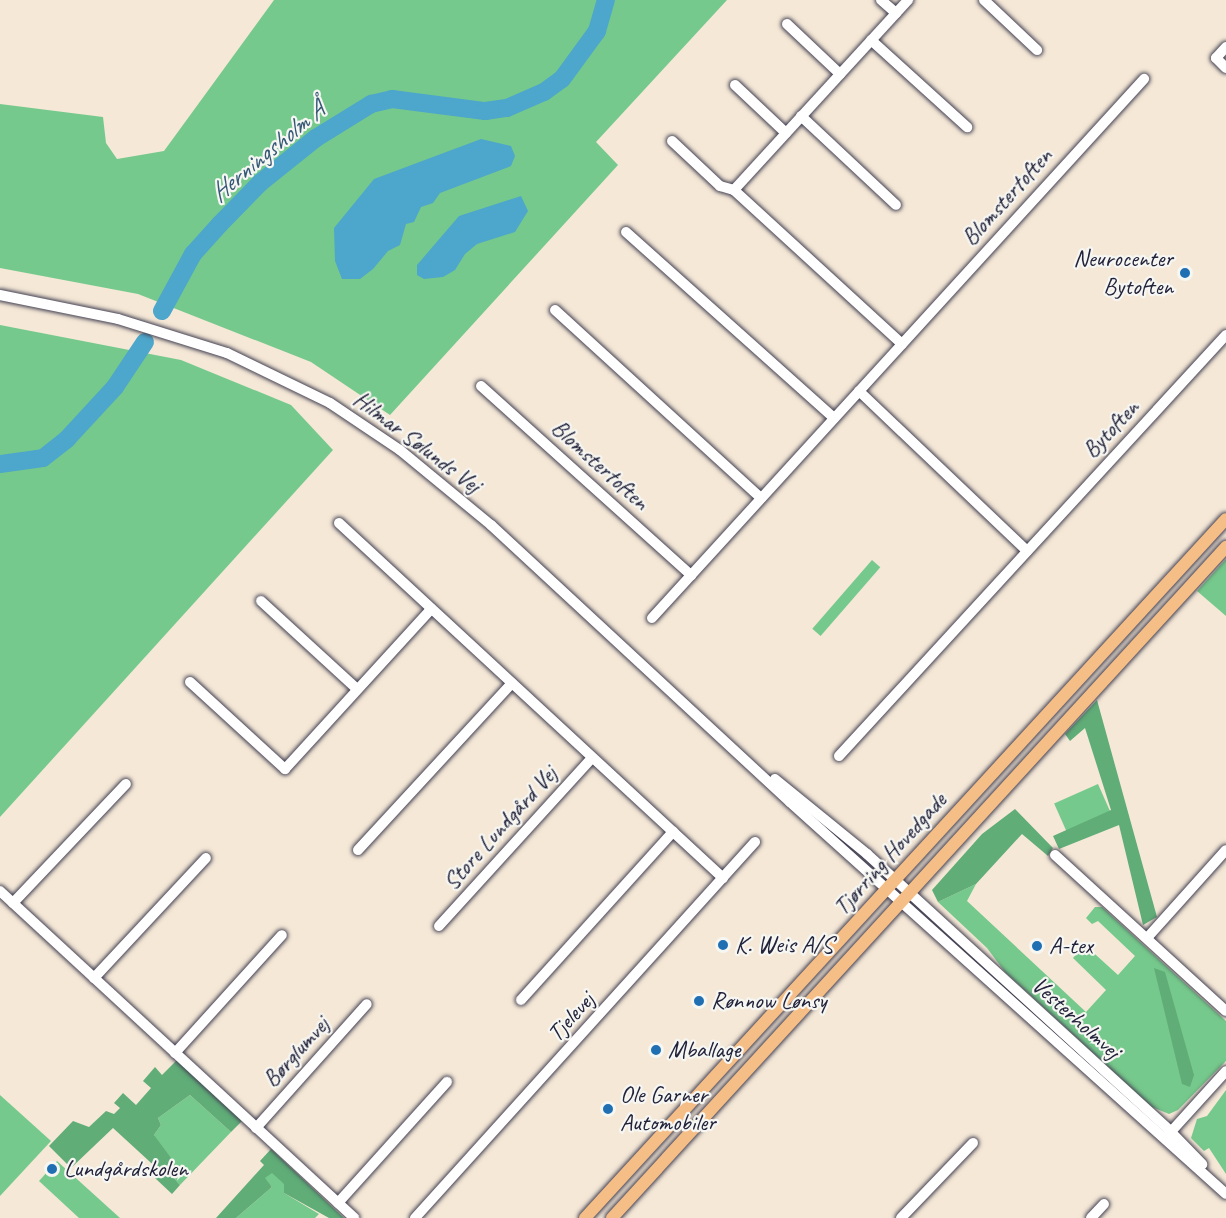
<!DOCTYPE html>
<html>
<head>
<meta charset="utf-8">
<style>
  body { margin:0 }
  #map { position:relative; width:1226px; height:1218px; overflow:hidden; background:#f5e8d7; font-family:Caveat,sans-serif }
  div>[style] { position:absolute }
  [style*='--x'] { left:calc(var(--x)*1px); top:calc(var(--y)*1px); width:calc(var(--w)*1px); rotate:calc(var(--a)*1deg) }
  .green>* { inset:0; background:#76c98c; transform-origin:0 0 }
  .forest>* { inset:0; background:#60ad78 }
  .water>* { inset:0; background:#4da6cb }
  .river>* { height:18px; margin:-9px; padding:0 9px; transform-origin:9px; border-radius:9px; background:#4da6cb }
  .roads { filter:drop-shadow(0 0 2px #424052) drop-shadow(0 0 2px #424052) }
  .minor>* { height:10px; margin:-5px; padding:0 5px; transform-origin:5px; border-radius:5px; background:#fff }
  .major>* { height:12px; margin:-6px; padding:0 6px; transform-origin:6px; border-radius:6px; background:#f6be87 }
  .dots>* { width:16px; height:16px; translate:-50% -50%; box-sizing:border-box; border:3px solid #f6f6f2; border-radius:50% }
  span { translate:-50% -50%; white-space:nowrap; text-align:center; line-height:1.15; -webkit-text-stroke:4.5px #f6f6f2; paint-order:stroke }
  .street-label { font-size:24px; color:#22223b }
  .poi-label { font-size:24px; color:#22223b }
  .right { translate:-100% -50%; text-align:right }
  .left { translate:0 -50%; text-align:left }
  .water-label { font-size:26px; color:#335775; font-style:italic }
</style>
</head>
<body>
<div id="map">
  <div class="green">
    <div style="clip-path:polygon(274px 0,727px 0,596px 142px,618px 165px,390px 415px,311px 362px,138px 294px,0 268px,0 104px,103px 117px,106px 143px,117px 159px,164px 151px)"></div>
    <div style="clip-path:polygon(0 325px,181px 360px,291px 405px,333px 450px,0 817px)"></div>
    <div style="clip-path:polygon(1226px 559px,1226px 616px,1197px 591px)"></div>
    <div style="left:872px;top:560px;width:11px;height:91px;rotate:41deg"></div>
    <div style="left:1098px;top:784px;width:30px;height:48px;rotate:66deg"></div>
    <div style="clip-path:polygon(976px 884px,967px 901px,1086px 1012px,1106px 990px,1073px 958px,1085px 945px,1118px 975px,1135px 956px,1098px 921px,1092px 924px,1086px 918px,1095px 907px,1102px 907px,1226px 1021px,1226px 1061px,1178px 1110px,1169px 1114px,1152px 1107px,1005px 972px,987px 948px,938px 902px)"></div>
    <div style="clip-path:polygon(1226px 1090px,1226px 1174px,1209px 1148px,1204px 1151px,1191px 1138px,1197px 1119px,1207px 1116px)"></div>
    <div style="clip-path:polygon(0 1095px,51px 1141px,0 1196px)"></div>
    <div style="clip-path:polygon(190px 1095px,231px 1132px,180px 1185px,166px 1169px,154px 1135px,161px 1125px,158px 1118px)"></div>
    <div style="clip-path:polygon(57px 1161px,120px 1218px,79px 1218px,39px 1181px)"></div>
    <div style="clip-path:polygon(272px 1172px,285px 1184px,284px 1193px,319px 1214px,315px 1218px,236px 1218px,272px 1187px,264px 1178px)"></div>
  </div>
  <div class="forest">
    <div style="clip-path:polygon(1097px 700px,1157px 917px,1143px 925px,1119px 825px,1059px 849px,1053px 836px,1111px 810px,1085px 728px,1070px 741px,1065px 734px)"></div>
    <div style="clip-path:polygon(1015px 809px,1053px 848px,1048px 856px,1022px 834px,976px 884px,938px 902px,932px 890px,982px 834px)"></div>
    <div style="clip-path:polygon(1154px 968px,1165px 972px,1194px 1075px,1190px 1087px,1182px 1084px)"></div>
    <div style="clip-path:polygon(179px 1058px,245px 1118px,231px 1132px,190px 1095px,158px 1118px,161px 1125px,154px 1135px,171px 1158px,166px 1169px,180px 1185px,172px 1194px,155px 1178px,161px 1172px,113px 1128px,71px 1168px,49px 1146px,73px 1121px,89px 1127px,106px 1111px,114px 1114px,120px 1108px,114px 1103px,123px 1093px,136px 1105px,151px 1088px,143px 1081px,155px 1067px,162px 1075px)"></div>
    <div style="clip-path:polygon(271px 1149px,344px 1218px,329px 1218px,284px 1193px,284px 1184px,272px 1173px,265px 1178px,272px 1187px,236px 1218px,216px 1218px,264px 1165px,260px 1161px)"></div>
  </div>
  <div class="water">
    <div style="clip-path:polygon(481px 139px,511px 146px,515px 156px,511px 166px,440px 193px,433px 203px,421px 207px,414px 222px,406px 224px,400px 245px,388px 251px,373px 269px,360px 279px,342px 279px,335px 261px,334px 228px,374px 179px)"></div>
    <div style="clip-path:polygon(521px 196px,528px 211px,515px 232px,477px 244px,465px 254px,455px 270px,443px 277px,424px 279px,417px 275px,417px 265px,459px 216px)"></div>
  </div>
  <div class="river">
    <div style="--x:162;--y:311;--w:65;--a:-61.5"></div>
    <div style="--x:193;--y:254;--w:40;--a:-48"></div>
    <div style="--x:220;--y:224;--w:57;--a:-45.7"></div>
    <div style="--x:260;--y:183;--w:72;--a:-38.8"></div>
    <div style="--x:316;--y:138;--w:65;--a:-31.7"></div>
    <div style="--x:371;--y:104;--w:22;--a:-13"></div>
    <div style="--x:392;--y:99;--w:94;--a:7.4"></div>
    <div style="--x:485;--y:111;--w:22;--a:-8"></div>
    <div style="--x:507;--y:108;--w:40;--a:-23.4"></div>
    <div style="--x:544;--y:92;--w:22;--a:-36"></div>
    <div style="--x:562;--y:79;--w:59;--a:-53.9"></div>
    <div style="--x:597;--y:31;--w:32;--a:-74"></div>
    <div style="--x:0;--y:464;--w:43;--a:-7.9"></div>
    <div style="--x:43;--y:458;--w:31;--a:-38"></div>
    <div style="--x:67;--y:439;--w:71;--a:-47.3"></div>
    <div style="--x:115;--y:387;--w:54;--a:-56.3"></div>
  </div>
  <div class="roads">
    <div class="minor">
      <div style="--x:881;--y:0;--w:20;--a:41"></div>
      <div style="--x:984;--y:0;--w:73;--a:43.3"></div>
      <div style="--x:787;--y:24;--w:73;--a:43.3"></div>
      <div style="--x:871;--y:40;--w:130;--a:42.2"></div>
      <div style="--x:1226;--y:47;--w:15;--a:132"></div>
      <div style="--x:1216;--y:58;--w:14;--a:45"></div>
      <div style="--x:735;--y:85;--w:70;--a:43.3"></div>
      <div style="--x:801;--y:116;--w:130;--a:43.1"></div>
      <div style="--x:672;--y:141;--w:66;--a:43.2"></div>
      <div style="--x:720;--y:186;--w:15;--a:16"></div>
      <div style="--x:626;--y:232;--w:279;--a:41.8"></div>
      <div style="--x:0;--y:295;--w:120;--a:11.5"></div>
      <div style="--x:118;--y:319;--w:114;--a:17.3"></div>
      <div style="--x:227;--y:353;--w:114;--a:25.9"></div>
      <div style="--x:330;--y:403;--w:84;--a:33.9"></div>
      <div style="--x:400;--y:450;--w:118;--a:39.5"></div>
      <div style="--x:491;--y:525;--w:408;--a:42.8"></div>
      <div style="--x:790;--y:802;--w:586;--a:41.96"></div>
      <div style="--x:555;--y:310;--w:279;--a:42.4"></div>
      <div style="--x:902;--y:344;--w:228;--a:-137.5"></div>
      <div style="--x:734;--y:190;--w:258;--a:-47.5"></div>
      <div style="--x:481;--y:386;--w:283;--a:42"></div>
      <div style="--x:859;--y:391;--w:232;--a:43.6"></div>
      <div style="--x:339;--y:523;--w:523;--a:42.75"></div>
      <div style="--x:261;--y:601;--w:130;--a:42.5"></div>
      <div style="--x:652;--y:618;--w:730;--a:-47.61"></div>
      <div style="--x:190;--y:682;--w:129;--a:42.5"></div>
      <div style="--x:285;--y:769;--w:217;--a:-47.6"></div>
      <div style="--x:839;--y:756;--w:572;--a:-47.41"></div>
      <div style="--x:775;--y:779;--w:119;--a:39.2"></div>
      <div style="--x:867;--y:854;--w:412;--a:42.4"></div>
      <div style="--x:1171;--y:1132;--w:45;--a:45.9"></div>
      <div style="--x:358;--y:850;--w:227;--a:-47.3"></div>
      <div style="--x:1055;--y:855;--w:231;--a:42.4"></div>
      <div style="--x:0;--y:891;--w:482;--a:42.7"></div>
      <div style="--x:13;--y:903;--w:164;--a:-46.5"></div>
      <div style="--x:439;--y:926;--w:227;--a:-47.7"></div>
      <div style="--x:1147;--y:938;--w:118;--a:-48.1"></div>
      <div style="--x:94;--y:978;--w:164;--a:-47"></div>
      <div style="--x:521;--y:1000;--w:227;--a:-47.9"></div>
      <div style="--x:175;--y:1053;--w:159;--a:-47.8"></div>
      <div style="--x:256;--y:1128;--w:166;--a:-48.2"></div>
      <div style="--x:1168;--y:1135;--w:86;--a:-47.8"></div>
      <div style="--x:338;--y:1203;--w:163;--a:-48"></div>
      <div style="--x:415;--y:1218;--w:507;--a:-47.88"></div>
      <div style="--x:901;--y:1218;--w:104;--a:-46.2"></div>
      <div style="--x:1091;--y:1218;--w:19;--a:-47"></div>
    </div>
    <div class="major">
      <div style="--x:585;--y:1218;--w:948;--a:-47.48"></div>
      <div style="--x:612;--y:1218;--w:910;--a:-47.54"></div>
    </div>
  </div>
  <div class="dots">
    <div style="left:1185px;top:273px;background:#1f6fb2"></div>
    <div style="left:723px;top:945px;background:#1f6fb2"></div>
    <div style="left:1037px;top:946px;background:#1f6fb2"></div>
    <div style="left:699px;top:1001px;background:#1f6fb2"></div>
    <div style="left:656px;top:1050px;background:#1f6fb2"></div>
    <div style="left:608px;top:1109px;background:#1f6fb2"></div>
    <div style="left:52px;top:1169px;background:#1f6fb2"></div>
  </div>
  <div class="street-label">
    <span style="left:1007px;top:197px;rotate:-48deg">Blomstertoften</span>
    <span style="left:1111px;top:429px;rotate:-47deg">Bytoften</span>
    <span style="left:417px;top:442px;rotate:37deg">Hilmar Sølunds Vej</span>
    <span style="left:600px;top:465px;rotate:42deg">Blomstertoften</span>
    <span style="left:500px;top:828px;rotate:-48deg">Store Lundgård Vej</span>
    <span style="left:890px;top:854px;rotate:-48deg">Tjørring Hovedgade</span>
    <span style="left:571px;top:1017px;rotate:-48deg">Tjelevej</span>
    <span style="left:1076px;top:1018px;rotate:42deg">Vesterholmvej</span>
    <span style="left:296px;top:1052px;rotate:-48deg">Børglumvej</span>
  </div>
  <div class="poi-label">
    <span class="right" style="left:1173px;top:273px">Neurocenter<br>Bytoften</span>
    <span class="left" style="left:735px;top:945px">K. Weis A/S</span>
    <span class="left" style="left:1049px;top:946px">A-tex</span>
    <span class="left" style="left:711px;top:1001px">Rønnow Lønsy</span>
    <span class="left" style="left:668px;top:1050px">Mballage</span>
    <span class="left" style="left:620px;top:1109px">Ole Garner<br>Automobiler</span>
    <span class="left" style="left:64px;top:1169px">Lundgårdskolen</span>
  </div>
  <div class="water-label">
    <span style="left:267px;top:152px;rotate:-40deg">Herningsholm Å</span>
  </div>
</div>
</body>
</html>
